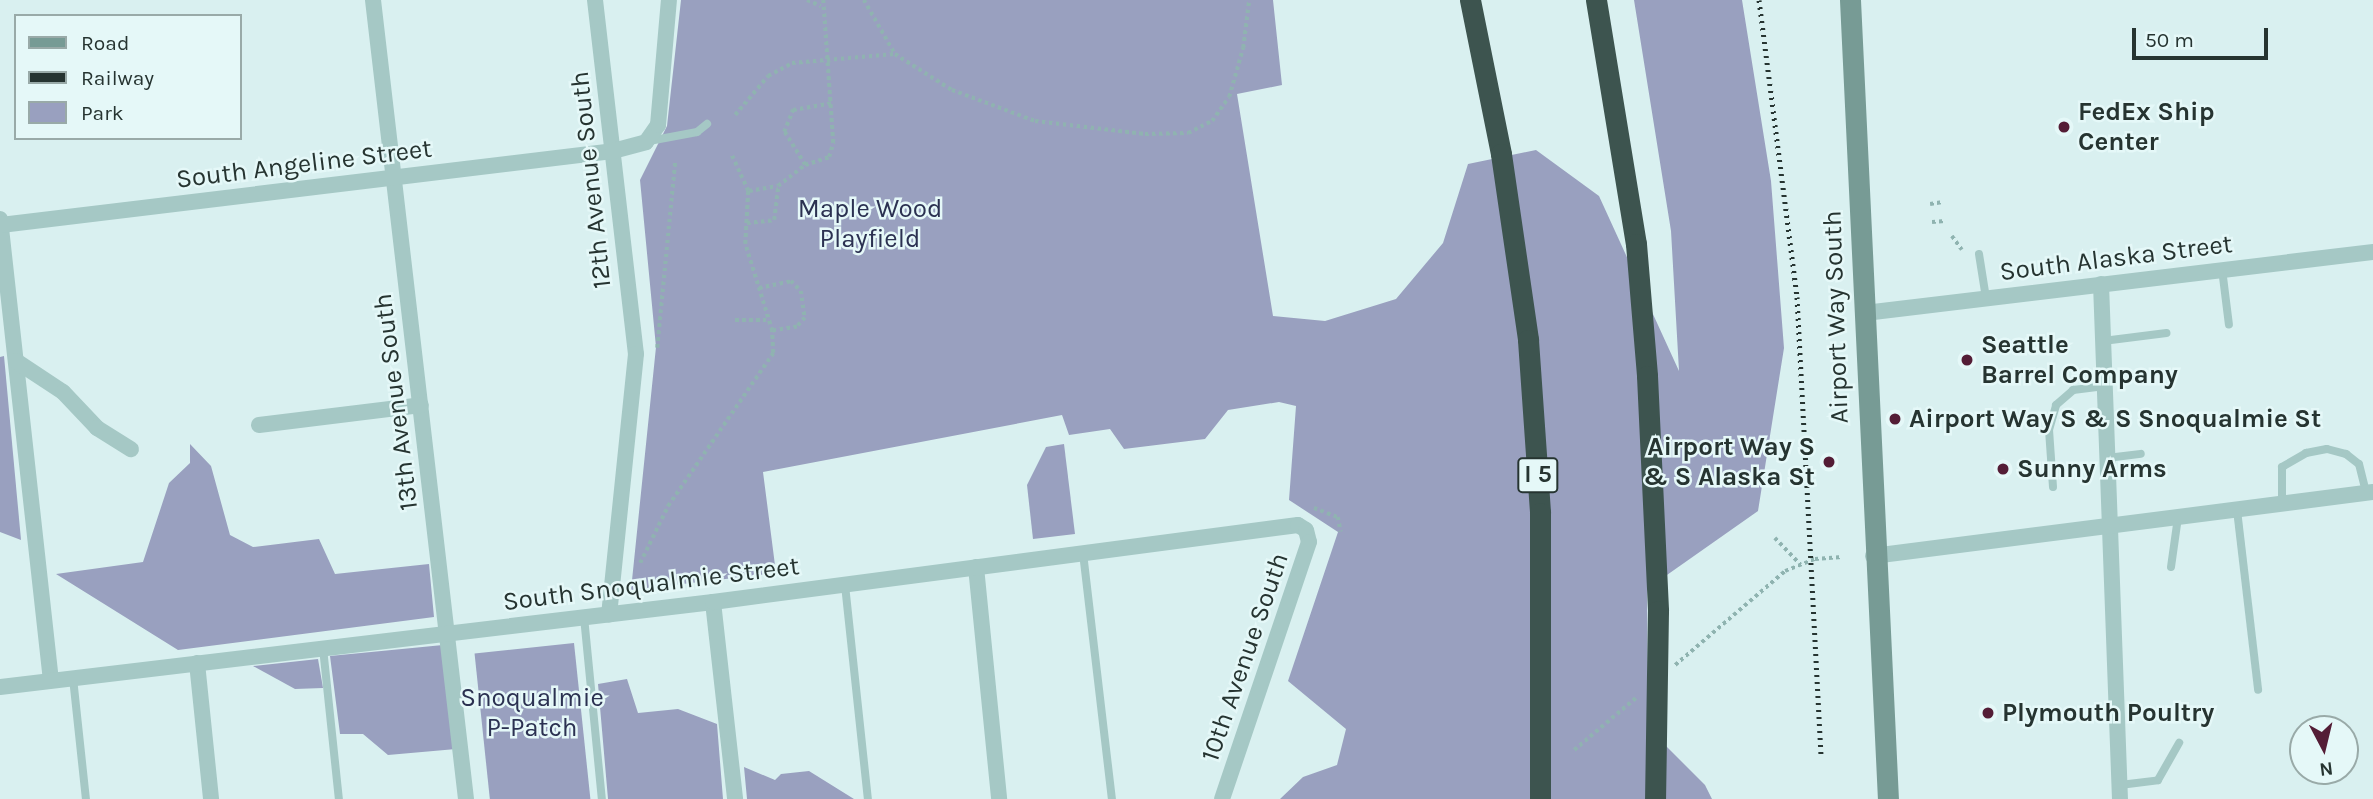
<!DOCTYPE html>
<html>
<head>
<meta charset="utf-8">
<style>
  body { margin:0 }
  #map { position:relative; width:2373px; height:799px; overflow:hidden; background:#d9f0f0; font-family:Karla,sans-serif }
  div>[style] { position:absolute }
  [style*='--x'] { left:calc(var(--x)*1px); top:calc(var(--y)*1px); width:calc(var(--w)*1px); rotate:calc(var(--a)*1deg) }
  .green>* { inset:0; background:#99a0bf; transform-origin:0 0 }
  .path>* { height:3.5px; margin-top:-1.75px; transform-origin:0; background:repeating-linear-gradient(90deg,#8fb3b0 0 3.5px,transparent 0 7px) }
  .lane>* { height:8px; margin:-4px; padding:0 4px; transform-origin:4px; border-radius:4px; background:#a5c8c5 }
  .street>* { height:16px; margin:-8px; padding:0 8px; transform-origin:8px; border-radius:8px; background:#a5c8c5 }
  .secondary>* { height:21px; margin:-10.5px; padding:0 10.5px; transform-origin:10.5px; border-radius:10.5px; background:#779b95 }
  .highway>* { height:21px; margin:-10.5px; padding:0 10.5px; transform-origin:10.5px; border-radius:10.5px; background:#3d544f }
  .rail>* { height:5px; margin-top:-2.5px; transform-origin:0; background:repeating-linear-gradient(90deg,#263431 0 2px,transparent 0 7px) }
  .highway-bridge>* { height:21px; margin:-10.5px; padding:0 10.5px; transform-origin:10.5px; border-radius:10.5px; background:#3d544f }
  .dots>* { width:19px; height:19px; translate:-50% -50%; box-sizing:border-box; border:4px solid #e5f8f8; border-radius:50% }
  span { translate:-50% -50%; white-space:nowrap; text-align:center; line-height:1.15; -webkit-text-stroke:5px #e5f8f8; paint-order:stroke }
  .shield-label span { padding:2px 5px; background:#e5f8f8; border:2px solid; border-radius:5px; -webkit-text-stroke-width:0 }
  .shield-label { font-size:24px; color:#263431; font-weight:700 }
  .poi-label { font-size:26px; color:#263431; font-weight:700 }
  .left { translate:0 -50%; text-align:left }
  .right { translate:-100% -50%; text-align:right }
  .street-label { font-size:26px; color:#263431 }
  .park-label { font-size:26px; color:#2b3151 }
  .legend { position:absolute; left:14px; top:14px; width:228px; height:126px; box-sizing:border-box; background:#e5f8f8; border:2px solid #99aaa8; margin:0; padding:9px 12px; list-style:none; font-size:21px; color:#263431 }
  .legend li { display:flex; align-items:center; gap:14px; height:35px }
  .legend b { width:35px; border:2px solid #99aaa8 }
  .north { position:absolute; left:2289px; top:715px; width:70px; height:70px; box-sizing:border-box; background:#e5f8f8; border:2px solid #99aaa8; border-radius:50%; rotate:173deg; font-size:19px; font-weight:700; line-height:28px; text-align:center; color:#263431 }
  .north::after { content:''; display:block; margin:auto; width:24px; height:32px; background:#541d36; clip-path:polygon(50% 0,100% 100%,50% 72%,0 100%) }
  .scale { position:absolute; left:2132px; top:28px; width:136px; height:32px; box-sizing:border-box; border:4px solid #263431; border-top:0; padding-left:9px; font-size:21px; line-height:24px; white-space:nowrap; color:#263431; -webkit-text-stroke:5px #e5f8f8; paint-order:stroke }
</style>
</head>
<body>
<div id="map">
  <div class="green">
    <div style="clip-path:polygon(681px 0,1273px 0,1282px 85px,1237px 94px,1273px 316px,1325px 321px,1396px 299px,1443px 243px,1468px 164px,1536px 150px,1599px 196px,1679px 371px,1671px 231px,1634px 0,1742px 0,1771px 181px,1784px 348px,1758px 511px,1647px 589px,1648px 728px,1705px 785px,1712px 799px,1280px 799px,1303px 777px,1337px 765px,1346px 729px,1288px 681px,1338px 532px,1289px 500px,1296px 406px,1279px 402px,1228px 410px,1205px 439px,1124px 449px,1110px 429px,1069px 435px,1062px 415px,763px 472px,776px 573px,631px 590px,656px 347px,640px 180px,667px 126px)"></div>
    <div style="clip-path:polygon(4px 356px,21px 540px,0 532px,0 357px)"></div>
    <div style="clip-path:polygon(190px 444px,211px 466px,230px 535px,253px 547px,319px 539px,335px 574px,429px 564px,434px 617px,178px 650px,56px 574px,143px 562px,169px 483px,190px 463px)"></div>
    <div style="clip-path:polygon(1064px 444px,1075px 534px,1033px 539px,1027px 485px,1046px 447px)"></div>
    <div style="left:574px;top:643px;width:157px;height:100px;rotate:84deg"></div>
    <div style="clip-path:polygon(443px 645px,456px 749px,388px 755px,363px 734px,340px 734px,330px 656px)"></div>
    <div style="clip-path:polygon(318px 659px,323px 688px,295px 689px,253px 666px)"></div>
    <div style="clip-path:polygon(627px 679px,638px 713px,678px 709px,717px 724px,723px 799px,608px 799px,598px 684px)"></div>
    <div style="clip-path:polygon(744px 767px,775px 780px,781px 774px,809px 771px,854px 799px,747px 799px)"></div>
  </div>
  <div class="path">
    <div style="--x:807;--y:0;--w:15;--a:23"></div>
    <div style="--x:864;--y:0;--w:62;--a:60.1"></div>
    <div style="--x:895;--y:54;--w:67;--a:32.3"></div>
    <div style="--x:952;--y:90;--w:89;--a:20.5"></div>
    <div style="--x:1035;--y:121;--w:111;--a:6.7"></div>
    <div style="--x:1145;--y:134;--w:43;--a:-1.3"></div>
    <div style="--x:1188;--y:133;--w:27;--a:-27"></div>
    <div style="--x:1212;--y:121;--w:29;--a:-55"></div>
    <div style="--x:1229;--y:97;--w:51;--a:-74.1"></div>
    <div style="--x:1243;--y:48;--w:48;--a:-82.9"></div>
    <div style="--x:735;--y:115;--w:51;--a:-49.8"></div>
    <div style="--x:768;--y:76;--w:27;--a:-28"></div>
    <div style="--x:792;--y:63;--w:103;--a:-5"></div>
    <div style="--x:805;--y:165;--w:39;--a:-122"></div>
    <div style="--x:784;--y:132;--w:24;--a:-68"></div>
    <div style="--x:793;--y:110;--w:39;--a:-10"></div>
    <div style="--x:749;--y:191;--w:29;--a:-10"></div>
    <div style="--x:1930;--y:204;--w:13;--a:-9"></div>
    <div style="--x:1932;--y:222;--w:13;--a:-4"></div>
    <div style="--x:747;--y:223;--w:27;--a:-6"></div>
    <div style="--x:774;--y:220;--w:34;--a:-83"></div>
    <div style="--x:778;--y:186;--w:34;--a:-38"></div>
    <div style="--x:805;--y:165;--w:25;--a:-18"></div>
    <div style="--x:829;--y:157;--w:15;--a:-74"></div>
    <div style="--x:833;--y:143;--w:143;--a:-94"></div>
    <div style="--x:1952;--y:236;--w:17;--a:54"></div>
    <div style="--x:759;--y:288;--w:33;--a:-12"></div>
    <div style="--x:791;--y:281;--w:14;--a:45"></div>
    <div style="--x:801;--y:291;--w:27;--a:82"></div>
    <div style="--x:805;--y:318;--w:12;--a:132"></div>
    <div style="--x:797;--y:327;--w:25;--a:171"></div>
    <div style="--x:735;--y:320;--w:34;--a:0"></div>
    <div style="--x:657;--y:348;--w:188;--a:-84.5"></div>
    <div style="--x:1314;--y:508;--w:26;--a:21"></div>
    <div style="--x:1338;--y:517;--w:15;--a:79"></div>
    <div style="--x:1775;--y:538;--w:37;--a:46"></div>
    <div style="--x:640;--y:563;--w:64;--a:-63.8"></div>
    <div style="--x:668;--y:506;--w:186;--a:-55.5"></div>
    <div style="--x:773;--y:353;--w:22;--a:-93"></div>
    <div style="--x:772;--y:331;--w:91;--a:-107.2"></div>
    <div style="--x:745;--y:244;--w:53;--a:-86.8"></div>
    <div style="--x:748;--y:191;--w:41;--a:-114.7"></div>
    <div style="--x:1675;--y:665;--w:145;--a:-40.5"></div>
    <div style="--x:1785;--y:571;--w:32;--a:-22"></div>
    <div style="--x:1815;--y:559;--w:27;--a:-4"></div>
    <div style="--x:1574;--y:750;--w:82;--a:-40.1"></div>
  </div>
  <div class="lane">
    <div style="--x:649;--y:141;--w:49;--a:-10.6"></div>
    <div style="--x:697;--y:132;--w:13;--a:-39"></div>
    <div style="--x:1979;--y:254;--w:45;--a:81"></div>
    <div style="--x:2222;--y:269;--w:56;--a:82.9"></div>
    <div style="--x:2103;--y:341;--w:64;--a:-7.2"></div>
    <div style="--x:2107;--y:458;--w:34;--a:-7"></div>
    <div style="--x:2053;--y:487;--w:57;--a:-94"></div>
    <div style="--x:2049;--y:430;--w:26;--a:-74"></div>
    <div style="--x:2056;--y:405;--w:23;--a:-41"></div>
    <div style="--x:2073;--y:390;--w:32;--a:-7"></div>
    <div style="--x:2282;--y:504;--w:37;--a:-90"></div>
    <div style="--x:2282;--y:467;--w:28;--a:-30"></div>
    <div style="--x:2306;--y:453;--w:21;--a:-11"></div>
    <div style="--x:2327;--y:449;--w:20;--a:15"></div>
    <div style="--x:2346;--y:454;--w:16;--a:38"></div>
    <div style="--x:2359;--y:464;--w:30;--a:76"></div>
    <div style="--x:2237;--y:510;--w:181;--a:83.3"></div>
    <div style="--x:1083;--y:553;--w:248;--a:83.3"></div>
    <div style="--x:2171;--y:567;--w:50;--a:-82"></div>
    <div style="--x:845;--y:585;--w:215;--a:83.9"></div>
    <div style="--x:584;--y:617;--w:183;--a:84.4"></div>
    <div style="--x:323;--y:648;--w:152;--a:84"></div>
    <div style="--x:73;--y:678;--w:122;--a:83.9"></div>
    <div style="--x:2120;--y:785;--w:38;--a:-7"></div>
    <div style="--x:2158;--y:780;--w:43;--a:-60.4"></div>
  </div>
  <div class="street">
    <div style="--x:373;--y:0;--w:804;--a:83.36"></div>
    <div style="--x:595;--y:0;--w:356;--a:83.4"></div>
    <div style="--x:636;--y:354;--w:262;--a:95.9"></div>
    <div style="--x:0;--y:219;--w:464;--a:83.7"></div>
    <div style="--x:1;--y:225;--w:616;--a:-6.89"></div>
    <div style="--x:613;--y:151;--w:34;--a:-15"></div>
    <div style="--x:646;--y:142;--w:21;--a:-55"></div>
    <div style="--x:658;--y:125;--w:125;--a:-85"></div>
    <div style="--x:2101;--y:284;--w:515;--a:87.89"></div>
    <div style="--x:1865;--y:313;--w:512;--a:-6.85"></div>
    <div style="--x:16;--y:361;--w:56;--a:33.4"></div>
    <div style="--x:63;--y:392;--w:50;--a:46.6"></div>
    <div style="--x:97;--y:428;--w:40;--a:32"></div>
    <div style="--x:259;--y:425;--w:163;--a:-7"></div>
    <div style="--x:1873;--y:556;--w:504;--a:-7.29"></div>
    <div style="--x:976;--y:567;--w:233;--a:84.3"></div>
    <div style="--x:713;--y:602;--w:198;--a:83.6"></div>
    <div style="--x:197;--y:663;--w:137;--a:84.1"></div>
    <div style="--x:0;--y:687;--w:718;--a:-6.8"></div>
    <div style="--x:713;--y:602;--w:590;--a:-7.5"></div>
    <div style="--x:1298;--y:525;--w:9;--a:32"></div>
    <div style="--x:1306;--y:530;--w:12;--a:76"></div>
    <div style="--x:1309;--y:542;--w:271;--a:108.7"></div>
  </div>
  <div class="secondary">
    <div style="--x:1850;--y:0;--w:800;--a:87.28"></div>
  </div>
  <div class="highway">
    <div style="--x:1470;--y:0;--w:157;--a:78.6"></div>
    <div style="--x:1501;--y:154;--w:188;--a:81.7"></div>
    <div style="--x:1528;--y:340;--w:173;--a:86"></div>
    <div style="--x:1540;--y:513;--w:286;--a:90"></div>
    <div style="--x:1596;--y:0;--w:247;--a:80.7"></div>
    <div style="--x:1636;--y:244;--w:132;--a:85.2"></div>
  </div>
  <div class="rail">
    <div style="--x:1759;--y:0;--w:299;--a:82.7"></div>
    <div style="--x:1797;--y:297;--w:459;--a:87"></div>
  </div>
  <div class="highway-bridge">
    <div style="--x:1647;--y:376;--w:235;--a:87.3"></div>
    <div style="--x:1658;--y:611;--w:188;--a:90.9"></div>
  </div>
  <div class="dots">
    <div style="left:2064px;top:127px;background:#541d36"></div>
    <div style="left:1967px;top:360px;background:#541d36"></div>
    <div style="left:1895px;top:419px;background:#541d36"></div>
    <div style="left:1829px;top:462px;background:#541d36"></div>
    <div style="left:2003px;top:469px;background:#541d36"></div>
    <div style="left:1988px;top:713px;background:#541d36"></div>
  </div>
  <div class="shield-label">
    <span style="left:1538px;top:475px">I 5</span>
  </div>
  <div class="poi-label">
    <span class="left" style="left:2078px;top:127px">FedEx Ship<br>Center</span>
    <span class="left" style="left:1981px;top:360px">Seattle<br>Barrel Company</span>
    <span class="left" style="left:1909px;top:419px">Airport Way S &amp; S Snoqualmie St</span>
    <span class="right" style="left:1815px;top:462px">Airport Way S<br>&amp; S Alaska St</span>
    <span class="left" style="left:2017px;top:469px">Sunny Arms</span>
    <span class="left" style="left:2002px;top:713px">Plymouth Poultry</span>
  </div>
  <div class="street-label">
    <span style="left:304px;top:164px;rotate:-7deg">South Angeline Street</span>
    <span style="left:591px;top:180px;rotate:-96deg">12th Avenue South</span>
    <span style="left:2116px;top:258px;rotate:-7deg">South Alaska Street</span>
    <span style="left:1836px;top:317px;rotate:-92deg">Airport Way South</span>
    <span style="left:396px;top:402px;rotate:-97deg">13th Avenue South</span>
    <span style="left:651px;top:584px;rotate:-7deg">South Snoqualmie Street</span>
    <span style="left:1245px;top:657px;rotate:-71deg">10th Avenue South</span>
  </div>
  <div class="park-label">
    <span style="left:870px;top:224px">Maple Wood<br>Playfield</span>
    <span style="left:532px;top:713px">Snoqualmie<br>P-Patch</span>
  </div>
  <ul class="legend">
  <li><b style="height:9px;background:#779b95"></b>Road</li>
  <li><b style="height:9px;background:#263431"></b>Railway</li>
  <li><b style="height:19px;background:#99a0bf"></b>Park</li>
  </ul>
  <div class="north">N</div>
  <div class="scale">50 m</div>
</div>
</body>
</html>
